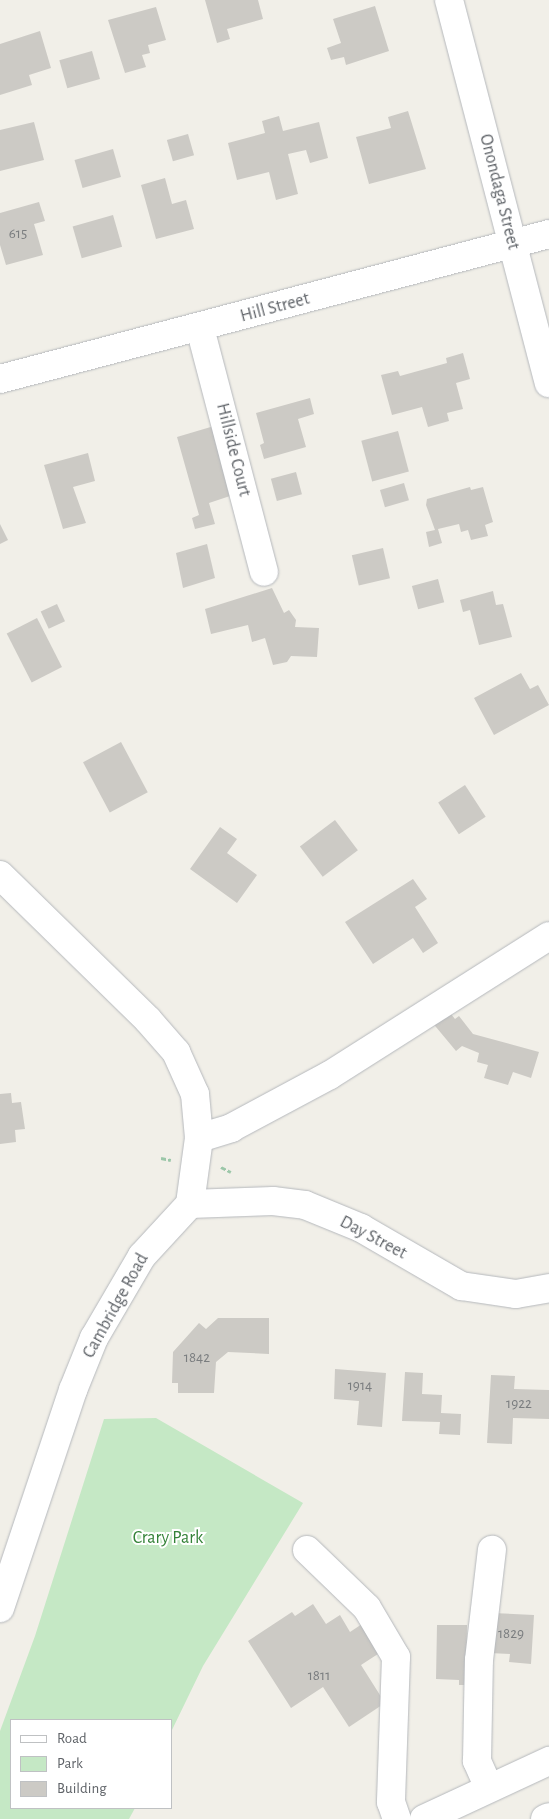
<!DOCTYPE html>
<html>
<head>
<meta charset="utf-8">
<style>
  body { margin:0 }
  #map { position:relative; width:549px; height:1819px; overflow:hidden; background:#f1efe8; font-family:"Alegreya Sans",sans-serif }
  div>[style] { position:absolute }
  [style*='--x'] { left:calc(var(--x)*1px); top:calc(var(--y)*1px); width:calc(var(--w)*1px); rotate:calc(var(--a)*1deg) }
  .green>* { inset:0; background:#c5e8c5 }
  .building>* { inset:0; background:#cccac5; transform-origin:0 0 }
  .path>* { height:3px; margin-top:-1.5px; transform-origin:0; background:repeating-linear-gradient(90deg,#9cc7a9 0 5px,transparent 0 7.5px) }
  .roads { filter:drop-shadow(0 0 1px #b5b8bc) drop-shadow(0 0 1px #b5b8bc) }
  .minor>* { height:28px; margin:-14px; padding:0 14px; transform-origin:14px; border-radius:14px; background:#fff }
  span { translate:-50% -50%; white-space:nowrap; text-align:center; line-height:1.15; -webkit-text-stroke:4px #fff; paint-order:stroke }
  .number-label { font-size:15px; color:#7a7d7f }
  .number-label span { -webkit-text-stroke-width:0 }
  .street-label { font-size:18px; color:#5f6368 }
  .park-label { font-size:18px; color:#348238 }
  .legend { position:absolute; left:10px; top:1719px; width:162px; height:90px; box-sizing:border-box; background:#fff; border:1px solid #bfc1c3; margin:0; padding:6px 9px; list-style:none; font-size:15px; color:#5f6368 }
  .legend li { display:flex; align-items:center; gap:10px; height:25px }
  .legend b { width:25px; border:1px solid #bfc1c3 }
</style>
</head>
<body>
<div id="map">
  <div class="green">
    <div style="clip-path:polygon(156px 1418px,303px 1503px,203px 1666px,171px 1732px,171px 1720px,11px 1720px,11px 1808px,135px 1808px,129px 1819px,0 1819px,0 1731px,35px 1636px,104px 1419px)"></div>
  </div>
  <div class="building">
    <div style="clip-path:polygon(205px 0,258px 0,263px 19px,227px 29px,230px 39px,217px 43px)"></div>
    <div style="clip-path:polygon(375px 6px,389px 51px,346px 65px,344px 57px,331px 60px,327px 48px,341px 43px,333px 19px)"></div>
    <div style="clip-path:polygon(156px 7px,166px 40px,148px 45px,150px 53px,142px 55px,146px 67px,125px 73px,108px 20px)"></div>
    <div style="clip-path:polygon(40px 31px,51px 68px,29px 75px,32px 85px,0 95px,0 44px)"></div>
    <div style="left:92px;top:51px;width:29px;height:34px;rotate:74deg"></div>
    <div style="clip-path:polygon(408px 111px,426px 169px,369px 184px,356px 137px,391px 128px,388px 117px)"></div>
    <div style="clip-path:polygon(279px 116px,283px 131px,319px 122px,328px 158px,310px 163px,306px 150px,288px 154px,298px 194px,276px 200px,269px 172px,237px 180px,228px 143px,265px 133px,262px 121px)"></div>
    <div style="clip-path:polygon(34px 122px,44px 160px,0 171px,0 130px)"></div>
    <div style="left:188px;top:134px;width:22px;height:22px;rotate:74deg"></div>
    <div style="left:113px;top:149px;width:29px;height:40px;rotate:74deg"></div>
    <div style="clip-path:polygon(165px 178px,172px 204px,186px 200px,194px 229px,156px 239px,141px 185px)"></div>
    <div style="clip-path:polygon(39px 202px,45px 221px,34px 224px,43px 255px,6px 265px,0 245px,0 213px)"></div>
    <div style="left:113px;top:215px;width:33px;height:42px;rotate:74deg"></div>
    <div style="clip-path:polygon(463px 353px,470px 379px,456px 383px,463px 409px,447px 413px,449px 421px,428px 427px,422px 407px,392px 415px,381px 375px,398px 371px,400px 376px,447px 363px,446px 358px)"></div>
    <div style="clip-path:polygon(310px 398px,314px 414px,298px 419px,306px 447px,264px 459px,260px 445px,264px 443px,256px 413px)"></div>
    <div style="clip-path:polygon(214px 426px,233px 495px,209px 503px,215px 524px,195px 529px,192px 518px,199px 515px,177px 437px)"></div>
    <div style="left:398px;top:431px;width:42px;height:38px;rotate:75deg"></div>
    <div style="clip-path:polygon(88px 453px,95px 481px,73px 487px,86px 523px,63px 529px,44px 465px)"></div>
    <div style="left:296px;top:472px;width:23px;height:26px;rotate:75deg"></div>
    <div style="left:404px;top:483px;width:18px;height:25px;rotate:74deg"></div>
    <div style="clip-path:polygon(470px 487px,471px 490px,483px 487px,493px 522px,485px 525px,488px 536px,471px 540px,468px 530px,461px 532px,459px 524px,438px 529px,442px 543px,429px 547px,426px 532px,435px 530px,426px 505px,427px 499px)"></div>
    <div style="clip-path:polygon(0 524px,8px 540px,0 544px)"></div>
    <div style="clip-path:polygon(207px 544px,215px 578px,183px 588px,176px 553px)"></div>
    <div style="left:383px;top:548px;width:31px;height:32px;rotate:77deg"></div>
    <div style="left:438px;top:579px;width:24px;height:27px;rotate:75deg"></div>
    <div style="clip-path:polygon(272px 588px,284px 613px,289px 610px,296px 620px,295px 627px,319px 628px,317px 657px,291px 656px,287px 662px,273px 665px,265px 638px,252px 642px,248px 625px,211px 634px,205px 609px)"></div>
    <div style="clip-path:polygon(493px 591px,496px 605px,503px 604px,512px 637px,479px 645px,470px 610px,463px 612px,460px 600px)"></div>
    <div style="left:57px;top:604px;width:19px;height:18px;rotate:65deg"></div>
    <div style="left:37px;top:618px;width:55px;height:34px;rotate:63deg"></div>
    <div style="clip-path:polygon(521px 673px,530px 689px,538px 685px,549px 705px,494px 735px,474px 698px)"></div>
    <div style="left:121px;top:742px;width:57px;height:43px;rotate:62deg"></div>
    <div style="left:465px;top:785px;width:38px;height:32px;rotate:57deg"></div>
    <div style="left:335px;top:820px;width:38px;height:44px;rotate:53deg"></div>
    <div style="clip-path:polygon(220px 827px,237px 839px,227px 853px,257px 875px,237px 903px,190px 869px)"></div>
    <div style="clip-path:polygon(413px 879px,427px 899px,415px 907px,438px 943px,423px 953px,413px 938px,373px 964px,345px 922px)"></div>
    <div style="clip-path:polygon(447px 1009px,455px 1019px,459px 1016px,473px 1034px,539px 1052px,531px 1078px,513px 1072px,508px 1085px,484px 1078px,488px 1065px,477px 1062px,479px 1053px,462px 1046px,456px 1051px,431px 1021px)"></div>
    <div style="clip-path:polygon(11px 1093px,12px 1103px,21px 1102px,25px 1129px,15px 1130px,16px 1142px,0 1144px,0 1094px)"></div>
    <div style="clip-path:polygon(218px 1318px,269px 1318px,269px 1354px,228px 1352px,216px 1362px,214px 1393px,178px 1393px,178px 1383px,172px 1383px,173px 1352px,199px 1323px,206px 1329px)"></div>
    <div style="clip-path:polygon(335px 1369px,386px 1373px,382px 1427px,357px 1425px,359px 1401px,334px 1399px)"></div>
    <div style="clip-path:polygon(405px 1372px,423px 1373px,422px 1394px,442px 1395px,441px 1413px,461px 1414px,460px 1435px,439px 1434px,440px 1422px,402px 1421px)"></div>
    <div style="clip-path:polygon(491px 1375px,515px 1376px,514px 1389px,549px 1390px,549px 1419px,513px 1418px,512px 1444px,487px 1443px)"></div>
    <div style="clip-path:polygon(313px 1604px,326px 1624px,340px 1615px,350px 1632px,362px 1624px,381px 1652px,361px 1665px,385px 1703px,349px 1727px,323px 1687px,291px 1708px,248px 1641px,292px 1612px,295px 1616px)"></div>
    <div style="clip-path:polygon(492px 1613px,534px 1615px,531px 1664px,509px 1662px,510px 1654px,489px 1653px)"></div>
    <div style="clip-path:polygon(437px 1625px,467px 1625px,466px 1685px,459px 1685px,459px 1680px,436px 1679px)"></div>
  </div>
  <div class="path">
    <div style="--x:161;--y:1158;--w:10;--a:11"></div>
    <div style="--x:221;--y:1167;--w:11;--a:27"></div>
  </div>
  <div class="roads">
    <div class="minor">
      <div style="--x:449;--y:0;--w:396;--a:75.4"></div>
      <div style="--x:200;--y:328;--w:252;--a:75.3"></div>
      <div style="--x:0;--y:379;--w:568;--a:-14.79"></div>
      <div style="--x:0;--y:875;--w:207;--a:44.4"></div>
      <div style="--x:148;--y:1020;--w:43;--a:48.8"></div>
      <div style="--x:176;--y:1052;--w:46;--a:65.7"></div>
      <div style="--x:195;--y:1094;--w:44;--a:84.8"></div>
      <div style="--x:199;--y:1138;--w:67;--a:97.8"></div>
      <div style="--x:190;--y:1204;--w:71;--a:132.7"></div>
      <div style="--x:142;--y:1256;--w:95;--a:120.3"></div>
      <div style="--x:94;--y:1338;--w:56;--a:112"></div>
      <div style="--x:73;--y:1390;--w:230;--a:108.5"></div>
      <div style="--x:199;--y:1138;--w:34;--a:-17"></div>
      <div style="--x:231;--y:1128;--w:112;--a:-28.2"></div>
      <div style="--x:330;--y:1075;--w:259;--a:-32.4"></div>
      <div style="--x:190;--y:1204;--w:83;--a:-2.1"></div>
      <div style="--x:273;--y:1201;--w:32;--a:7"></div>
      <div style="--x:305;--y:1205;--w:61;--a:22.3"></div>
      <div style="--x:361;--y:1228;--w:116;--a:30.1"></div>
      <div style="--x:461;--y:1286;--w:56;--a:8.3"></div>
      <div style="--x:516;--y:1294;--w:34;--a:-10"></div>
      <div style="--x:307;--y:1550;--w:83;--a:44"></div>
      <div style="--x:367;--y:1608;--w:57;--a:59.4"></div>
      <div style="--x:396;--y:1657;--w:145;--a:92"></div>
      <div style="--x:391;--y:1802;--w:18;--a:71"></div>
      <div style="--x:489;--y:1788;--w:30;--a:-114"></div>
      <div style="--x:477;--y:1761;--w:101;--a:-88.9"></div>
      <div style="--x:479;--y:1660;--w:111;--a:-83.3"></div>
      <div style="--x:424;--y:1819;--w:138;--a:-24.9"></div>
      <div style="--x:545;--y:1819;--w:4;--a:-27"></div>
    </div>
  </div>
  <div class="number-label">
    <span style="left:18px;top:234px">615</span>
    <span style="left:197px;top:1358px">1842</span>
    <span style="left:360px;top:1386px">1914</span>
    <span style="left:519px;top:1404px">1922</span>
    <span style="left:511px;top:1634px">1829</span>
    <span style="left:319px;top:1676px">1811</span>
  </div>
  <div class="street-label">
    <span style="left:499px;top:192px;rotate:76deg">Onondaga Street</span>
    <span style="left:275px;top:308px;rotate:-15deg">Hill Street</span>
    <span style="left:233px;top:450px;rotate:76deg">Hillside Court</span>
    <span style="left:373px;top:1238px;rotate:28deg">Day Street</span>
    <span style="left:116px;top:1306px;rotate:-61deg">Cambridge Road</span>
  </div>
  <div class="park-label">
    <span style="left:168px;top:1538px">Crary Park</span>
  </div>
  <ul class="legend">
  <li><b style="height:6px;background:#fff"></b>Road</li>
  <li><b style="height:14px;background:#c5e8c5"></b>Park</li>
  <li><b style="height:14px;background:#cccac5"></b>Building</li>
  </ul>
</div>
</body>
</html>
